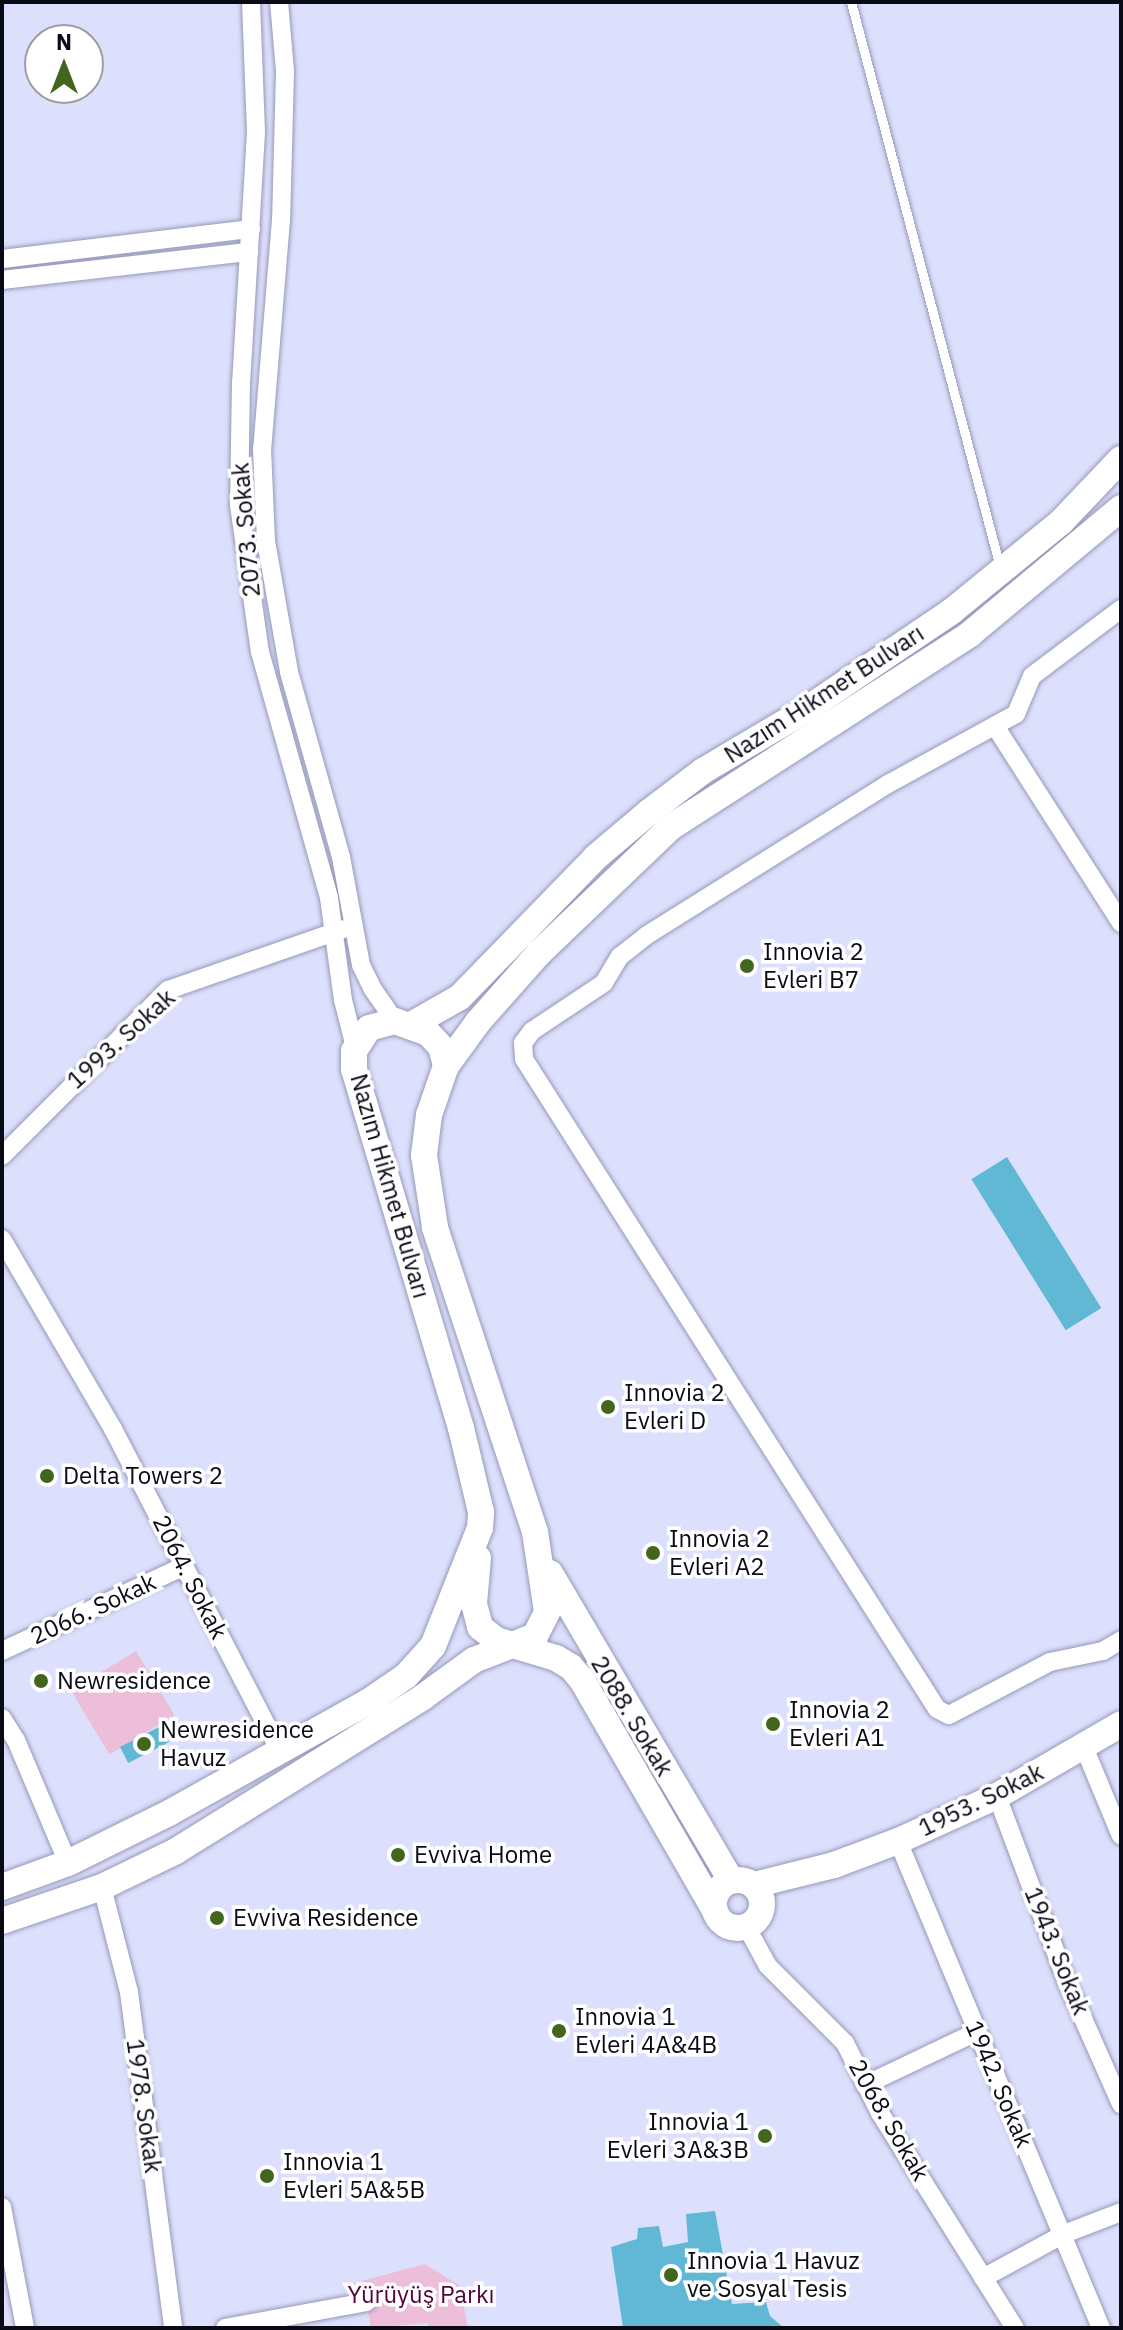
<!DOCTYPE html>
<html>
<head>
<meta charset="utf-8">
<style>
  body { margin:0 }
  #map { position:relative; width:1123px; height:2330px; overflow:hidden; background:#dde0fc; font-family:"IBM Plex Sans",sans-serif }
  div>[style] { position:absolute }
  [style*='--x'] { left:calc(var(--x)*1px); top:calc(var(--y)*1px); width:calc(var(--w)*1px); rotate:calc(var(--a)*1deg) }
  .green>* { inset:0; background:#ecbeda; transform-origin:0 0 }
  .water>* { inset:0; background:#61b8d4; transform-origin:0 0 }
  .roads { filter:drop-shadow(0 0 2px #9598b9) drop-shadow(0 0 2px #9598b9) }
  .lane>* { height:9px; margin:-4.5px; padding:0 4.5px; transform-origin:4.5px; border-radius:4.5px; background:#fff }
  .street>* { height:18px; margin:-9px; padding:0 9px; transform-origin:9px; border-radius:9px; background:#fff }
  .secondary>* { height:26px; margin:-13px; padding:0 13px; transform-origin:13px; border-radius:13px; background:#fff }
  .secondary>.ring { margin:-13px; padding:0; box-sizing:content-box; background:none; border:26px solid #fff; border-radius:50% }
  .dots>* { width:22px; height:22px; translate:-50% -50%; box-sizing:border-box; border:4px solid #fff; border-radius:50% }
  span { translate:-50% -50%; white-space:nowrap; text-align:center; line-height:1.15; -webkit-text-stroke:7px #fff; paint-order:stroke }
  .street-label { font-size:24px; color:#090a15 }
  .poi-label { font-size:24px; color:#090a15 }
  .left { translate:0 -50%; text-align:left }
  .right { translate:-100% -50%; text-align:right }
  .park-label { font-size:24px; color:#51043e }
  .frame { position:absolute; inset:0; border:4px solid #090a15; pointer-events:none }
  .north { position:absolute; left:24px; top:24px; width:80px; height:80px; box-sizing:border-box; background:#fff; border:2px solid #9d9da1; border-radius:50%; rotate:0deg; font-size:22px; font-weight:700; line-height:32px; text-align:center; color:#090a15 }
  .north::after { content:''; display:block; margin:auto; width:28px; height:36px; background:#43661e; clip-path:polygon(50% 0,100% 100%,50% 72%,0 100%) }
</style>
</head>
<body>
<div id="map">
  <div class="green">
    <div style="left:136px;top:1651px;width:75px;height:76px;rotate:59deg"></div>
    <div style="clip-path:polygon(425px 2264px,460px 2286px,468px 2328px,429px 2328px,428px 2323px,371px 2328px,362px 2281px)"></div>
  </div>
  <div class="water">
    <div style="left:1007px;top:1157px;width:178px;height:42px;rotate:58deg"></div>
    <div style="left:161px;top:1726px;width:18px;height:46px;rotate:63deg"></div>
    <div style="clip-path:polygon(715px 2211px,732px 2304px,766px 2302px,770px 2316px,784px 2328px,623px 2328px,611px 2247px,637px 2239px,638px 2228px,659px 2226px,663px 2247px,688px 2242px,686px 2214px)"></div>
  </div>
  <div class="roads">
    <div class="lane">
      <div style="--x:851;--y:2;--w:584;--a:75.23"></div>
    </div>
    <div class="street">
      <div style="--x:251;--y:2;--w:130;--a:87.8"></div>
      <div style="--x:256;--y:132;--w:249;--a:93.4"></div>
      <div style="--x:241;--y:381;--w:124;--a:90.9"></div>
      <div style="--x:239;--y:505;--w:148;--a:81.9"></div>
      <div style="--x:260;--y:652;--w:255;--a:74.3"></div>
      <div style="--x:329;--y:898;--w:103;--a:82.2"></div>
      <div style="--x:343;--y:1000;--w:49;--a:75.7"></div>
      <div style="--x:279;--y:2;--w:69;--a:85"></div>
      <div style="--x:285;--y:71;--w:149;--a:91.5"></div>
      <div style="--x:281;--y:220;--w:230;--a:94.7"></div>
      <div style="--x:262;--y:449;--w:92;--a:87.5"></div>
      <div style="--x:266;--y:541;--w:133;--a:80"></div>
      <div style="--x:289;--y:672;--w:192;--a:74.3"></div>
      <div style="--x:341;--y:857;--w:110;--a:79.5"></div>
      <div style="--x:361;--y:965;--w:25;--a:64"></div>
      <div style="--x:372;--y:988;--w:40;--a:55.1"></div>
      <div style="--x:2;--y:259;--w:251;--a:-6.9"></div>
      <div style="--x:2;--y:280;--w:249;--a:-6.5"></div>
      <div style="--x:1121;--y:609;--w:111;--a:143"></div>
      <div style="--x:1032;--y:676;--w:41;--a:112.8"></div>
      <div style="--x:1016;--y:714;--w:146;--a:151.3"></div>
      <div style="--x:888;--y:784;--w:286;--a:147.9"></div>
      <div style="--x:646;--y:936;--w:33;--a:142"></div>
      <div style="--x:620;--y:956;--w:31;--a:121"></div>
      <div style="--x:604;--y:983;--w:87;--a:146.3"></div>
      <div style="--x:532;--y:1031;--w:15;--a:127"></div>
      <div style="--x:523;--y:1043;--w:16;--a:86"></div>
      <div style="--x:524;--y:1059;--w:770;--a:57.57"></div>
      <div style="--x:937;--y:1709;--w:13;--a:27"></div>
      <div style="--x:949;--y:1715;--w:114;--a:-27.7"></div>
      <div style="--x:1050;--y:1662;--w:54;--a:-11.7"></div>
      <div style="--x:1103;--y:1651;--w:21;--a:-31"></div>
      <div style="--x:995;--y:726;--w:234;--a:57.4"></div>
      <div style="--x:2;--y:1156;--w:235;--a:-45"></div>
      <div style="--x:168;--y:990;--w:185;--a:-19.2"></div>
      <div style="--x:2;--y:1239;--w:220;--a:59.7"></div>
      <div style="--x:113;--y:1429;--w:363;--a:62.6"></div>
      <div style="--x:2;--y:1651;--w:201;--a:-25"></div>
      <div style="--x:2;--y:1718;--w:26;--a:58"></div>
      <div style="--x:16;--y:1740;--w:134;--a:67.1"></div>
      <div style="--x:1084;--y:1747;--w:96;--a:67.4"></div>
      <div style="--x:997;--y:1796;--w:197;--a:69.4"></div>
      <div style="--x:1066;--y:1980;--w:136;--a:66.1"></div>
      <div style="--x:898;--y:1841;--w:528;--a:67.37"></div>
      <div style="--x:102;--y:1887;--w:108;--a:75.6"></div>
      <div style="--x:129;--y:1992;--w:339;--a:82.5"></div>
      <div style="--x:746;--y:1926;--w:46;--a:61.2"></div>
      <div style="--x:768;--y:1966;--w:109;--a:45"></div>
      <div style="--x:845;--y:2043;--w:78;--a:63.4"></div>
      <div style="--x:880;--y:2113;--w:254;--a:57.9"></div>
      <div style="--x:865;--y:2085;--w:123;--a:-25.5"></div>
      <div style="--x:2;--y:2207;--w:123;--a:79.2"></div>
      <div style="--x:983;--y:2278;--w:92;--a:-28.5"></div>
      <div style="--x:1064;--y:2234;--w:61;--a:-21.1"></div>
      <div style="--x:225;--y:2328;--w:144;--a:-10.4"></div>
    </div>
    <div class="secondary">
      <div style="--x:411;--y:1025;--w:56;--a:-29.7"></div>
      <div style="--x:460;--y:997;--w:195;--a:-45.8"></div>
      <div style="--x:596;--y:857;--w:70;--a:-40.3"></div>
      <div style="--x:649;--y:812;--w:68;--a:-37.2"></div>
      <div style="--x:703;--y:771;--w:117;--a:-30.7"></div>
      <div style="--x:804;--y:711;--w:179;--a:-34"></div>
      <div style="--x:952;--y:611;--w:141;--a:-39.2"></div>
      <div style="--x:1061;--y:522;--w:87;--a:-46.4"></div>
      <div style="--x:478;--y:1558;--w:46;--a:95"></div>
      <div style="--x:474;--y:1604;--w:24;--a:75"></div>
      <div style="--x:480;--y:1627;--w:21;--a:39"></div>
      <div style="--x:496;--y:1640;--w:63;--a:16.7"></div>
      <div style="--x:556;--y:1658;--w:17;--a:31"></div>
      <div style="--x:571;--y:1667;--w:17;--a:50"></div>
      <div style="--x:582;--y:1680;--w:264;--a:60"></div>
      <div style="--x:550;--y:1573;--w:356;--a:59.5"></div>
      <div class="ring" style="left:714px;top:1880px;width:22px;height:22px"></div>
      <div style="--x:754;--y:1885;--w:82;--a:-14"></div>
      <div style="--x:834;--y:1865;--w:68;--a:-20.6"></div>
      <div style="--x:898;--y:1841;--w:109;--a:-24.4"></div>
      <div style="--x:997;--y:1796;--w:143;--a:-30.1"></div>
      <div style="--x:2;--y:1887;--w:70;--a:-20"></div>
      <div style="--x:68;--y:1863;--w:113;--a:-26.3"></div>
      <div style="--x:169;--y:1813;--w:228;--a:-29.2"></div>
      <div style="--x:368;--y:1702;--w:46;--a:-34.4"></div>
      <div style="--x:406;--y:1676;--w:40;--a:-48"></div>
      <div style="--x:433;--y:1646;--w:127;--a:-68.3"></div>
      <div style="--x:480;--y:1528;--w:16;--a:-86"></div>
      <div style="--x:481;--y:1512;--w:86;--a:-103.4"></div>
      <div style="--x:461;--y:1428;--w:375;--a:-106.6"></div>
      <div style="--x:354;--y:1069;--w:18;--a:-90"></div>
      <div style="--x:354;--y:1051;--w:27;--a:-57"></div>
      <div style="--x:369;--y:1028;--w:27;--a:-15"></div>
      <div style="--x:395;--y:1021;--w:35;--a:20"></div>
      <div style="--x:428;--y:1033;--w:19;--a:47"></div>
      <div style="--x:441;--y:1047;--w:20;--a:75"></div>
      <div style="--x:2;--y:1921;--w:106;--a:-18.8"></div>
      <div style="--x:102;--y:1887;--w:82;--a:-25.9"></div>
      <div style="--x:176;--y:1851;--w:291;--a:-31.9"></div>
      <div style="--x:423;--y:1697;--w:63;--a:-36"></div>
      <div style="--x:474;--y:1660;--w:66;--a:-21.5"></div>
      <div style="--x:535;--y:1636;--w:27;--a:-63"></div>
      <div style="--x:547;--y:1612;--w:81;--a:-98.5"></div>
      <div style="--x:535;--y:1532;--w:321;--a:-108.2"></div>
      <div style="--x:435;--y:1227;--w:73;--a:-98.7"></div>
      <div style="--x:424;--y:1155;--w:40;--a:-82.9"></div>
      <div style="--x:429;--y:1115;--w:52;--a:-70.9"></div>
      <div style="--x:446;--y:1066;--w:54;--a:-54"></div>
      <div style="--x:478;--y:1022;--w:92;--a:-48.5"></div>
      <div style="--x:539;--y:953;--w:182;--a:-43.7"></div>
      <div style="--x:671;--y:827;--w:356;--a:-32.8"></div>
      <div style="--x:970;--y:634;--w:197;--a:-39.8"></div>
    </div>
  </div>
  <div class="dots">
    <div style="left:747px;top:966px;background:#43661e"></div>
    <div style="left:608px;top:1407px;background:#43661e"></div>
    <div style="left:47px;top:1476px;background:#43661e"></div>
    <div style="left:653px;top:1553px;background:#43661e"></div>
    <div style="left:41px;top:1681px;background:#43661e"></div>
    <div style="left:773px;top:1724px;background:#43661e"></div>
    <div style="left:144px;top:1744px;background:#43661e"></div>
    <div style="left:398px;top:1855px;background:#43661e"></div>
    <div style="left:217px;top:1918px;background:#43661e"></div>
    <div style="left:559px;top:2031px;background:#43661e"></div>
    <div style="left:765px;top:2136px;background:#43661e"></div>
    <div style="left:267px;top:2176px;background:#43661e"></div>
    <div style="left:671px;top:2275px;background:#43661e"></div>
  </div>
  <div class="street-label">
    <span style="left:246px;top:530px;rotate:-95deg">2073. Sokak</span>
    <span style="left:824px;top:694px;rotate:-33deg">Nazım Hikmet Bulvarı</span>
    <span style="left:121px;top:1039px;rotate:-42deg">1993. Sokak</span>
    <span style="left:390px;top:1186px;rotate:74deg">Nazım Hikmet Bulvarı</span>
    <span style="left:190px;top:1577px;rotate:63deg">2064. Sokak</span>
    <span style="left:93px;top:1609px;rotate:-25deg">2066. Sokak</span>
    <span style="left:632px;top:1716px;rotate:59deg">2088. Sokak</span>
    <span style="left:981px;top:1800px;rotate:-26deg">1953. Sokak</span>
    <span style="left:1057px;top:1951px;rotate:68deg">1943. Sokak</span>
    <span style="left:999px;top:2084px;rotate:67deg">1942. Sokak</span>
    <span style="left:144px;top:2106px;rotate:82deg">1978. Sokak</span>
    <span style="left:889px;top:2120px;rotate:60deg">2068. Sokak</span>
  </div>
  <div class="poi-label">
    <span class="left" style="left:763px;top:966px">Innovia 2<br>Evleri B7</span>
    <span class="left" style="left:624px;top:1407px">Innovia 2<br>Evleri D</span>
    <span class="left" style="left:63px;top:1476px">Delta Towers 2</span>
    <span class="left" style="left:669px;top:1553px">Innovia 2<br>Evleri A2</span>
    <span class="left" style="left:57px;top:1681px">Newresidence</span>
    <span class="left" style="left:789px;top:1724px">Innovia 2<br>Evleri A1</span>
    <span class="left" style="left:160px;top:1744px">Newresidence<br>Havuz</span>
    <span class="left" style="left:414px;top:1855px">Evviva Home</span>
    <span class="left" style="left:233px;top:1918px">Evviva Residence</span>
    <span class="left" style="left:575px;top:2031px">Innovia 1<br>Evleri 4A&amp;4B</span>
    <span class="right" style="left:749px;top:2136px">Innovia 1<br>Evleri 3A&amp;3B</span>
    <span class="left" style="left:283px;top:2176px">Innovia 1<br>Evleri 5A&amp;5B</span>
    <span class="left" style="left:687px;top:2275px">Innovia 1 Havuz<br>ve Sosyal Tesis</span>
  </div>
  <div class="park-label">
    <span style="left:421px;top:2295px">Yürüyüş Parkı</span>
  </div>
  <div class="frame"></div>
  <div class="north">N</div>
</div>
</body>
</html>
